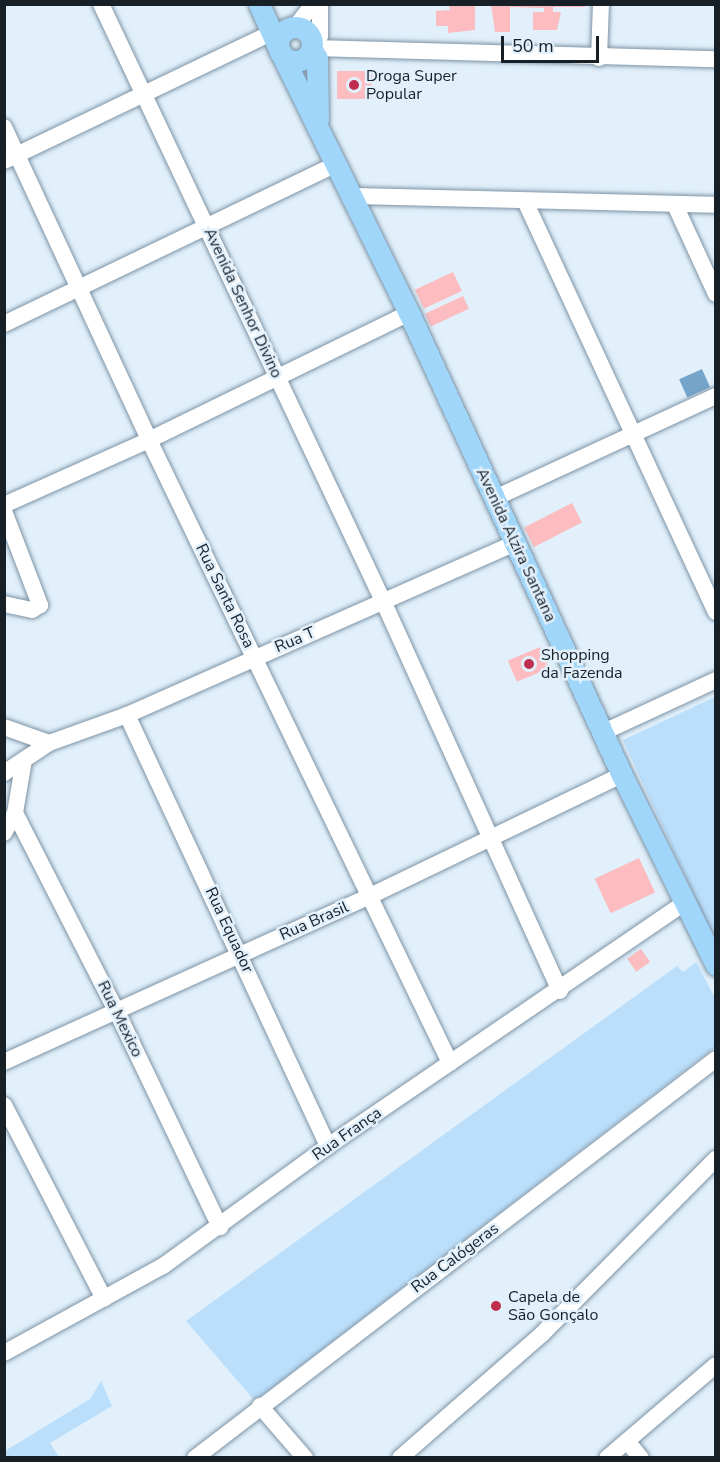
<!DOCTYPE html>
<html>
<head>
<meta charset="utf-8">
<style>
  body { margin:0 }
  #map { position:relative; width:720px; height:1462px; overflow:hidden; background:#e1f0fb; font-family:"Nunito Sans",sans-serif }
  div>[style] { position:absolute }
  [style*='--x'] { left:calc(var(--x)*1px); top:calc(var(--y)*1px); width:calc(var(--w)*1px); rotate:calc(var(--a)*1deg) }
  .green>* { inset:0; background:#bbdffb }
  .water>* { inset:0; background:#75a5ca; transform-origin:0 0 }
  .building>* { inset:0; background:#fcbcc0; transform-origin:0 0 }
  .roads { filter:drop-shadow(0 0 2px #7d93a5) drop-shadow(0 0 2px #7d93a5) }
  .minor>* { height:16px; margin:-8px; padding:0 8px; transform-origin:8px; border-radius:8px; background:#fff }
  .major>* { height:21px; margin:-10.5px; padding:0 10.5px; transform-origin:10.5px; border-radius:10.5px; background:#a1d6fb }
  .major>.ring { margin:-10.5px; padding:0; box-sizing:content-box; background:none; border:21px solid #a1d6fb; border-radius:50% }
  .dots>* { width:16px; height:16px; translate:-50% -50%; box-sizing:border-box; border:3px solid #e1f0fb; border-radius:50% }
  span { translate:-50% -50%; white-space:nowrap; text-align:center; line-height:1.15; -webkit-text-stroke:5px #e1f0fb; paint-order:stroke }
  .poi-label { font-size:16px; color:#182027 }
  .left { translate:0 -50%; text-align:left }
  .street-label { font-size:16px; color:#182027 }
  .frame { position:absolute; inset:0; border:6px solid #182027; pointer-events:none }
  .scale { position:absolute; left:501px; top:36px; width:98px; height:27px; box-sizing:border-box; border:3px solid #182027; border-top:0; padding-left:8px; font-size:18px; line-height:21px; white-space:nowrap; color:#182027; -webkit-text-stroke:4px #e1f0fb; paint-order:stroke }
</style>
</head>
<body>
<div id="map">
  <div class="green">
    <div style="clip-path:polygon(715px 697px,715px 941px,623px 740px)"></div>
    <div style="clip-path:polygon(696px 962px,715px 998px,715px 1047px,255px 1401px,186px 1321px,677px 966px,683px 972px)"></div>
    <div style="clip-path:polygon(101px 1381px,112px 1406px,50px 1443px,59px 1457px,5px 1457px,5px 1451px,90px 1399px)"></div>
  </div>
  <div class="water">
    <div style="left:702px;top:369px;width:20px;height:25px;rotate:66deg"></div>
  </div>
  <div class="building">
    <div style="clip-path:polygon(491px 4px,585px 4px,585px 7px,553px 7px,553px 12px,561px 12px,557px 30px,533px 30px,533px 12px,544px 12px,544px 8px,510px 7px,510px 32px,495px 32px)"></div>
    <div style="clip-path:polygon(449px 6px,475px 6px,475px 30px,448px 33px,448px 26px,436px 26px,436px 11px,450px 10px)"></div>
    <div style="left:337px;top:71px;width:35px;height:28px"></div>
    <div style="left:453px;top:272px;width:21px;height:42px;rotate:65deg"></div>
    <div style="left:463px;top:296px;width:14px;height:42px;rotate:65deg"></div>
    <div style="left:572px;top:503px;width:22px;height:54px;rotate:63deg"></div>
    <div style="left:540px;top:647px;width:23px;height:35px;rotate:67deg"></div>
    <div style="left:639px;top:858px;width:38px;height:49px;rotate:65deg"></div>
    <div style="left:641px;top:949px;width:16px;height:17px;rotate:55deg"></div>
  </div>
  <div class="roads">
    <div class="minor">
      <div style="--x:101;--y:4;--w:662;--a:64.71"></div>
      <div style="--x:384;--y:603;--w:426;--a:65.6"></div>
      <div style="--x:296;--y:26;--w:28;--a:-52"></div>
      <div style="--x:313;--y:46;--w:12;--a:-55"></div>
      <div style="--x:320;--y:36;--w:32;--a:-90"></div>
      <div style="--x:313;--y:48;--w:403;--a:1.6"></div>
      <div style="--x:599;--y:58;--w:54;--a:-87.9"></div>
      <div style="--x:4;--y:127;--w:345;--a:65.1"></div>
      <div style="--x:149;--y:440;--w:692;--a:64.21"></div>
      <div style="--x:4;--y:161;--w:296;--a:-25.6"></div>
      <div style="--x:353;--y:196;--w:363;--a:1.4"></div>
      <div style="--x:525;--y:201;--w:453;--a:65.1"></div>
      <div style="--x:675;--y:205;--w:98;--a:65.3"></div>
      <div style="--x:4;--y:324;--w:369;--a:-25.7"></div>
      <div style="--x:495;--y:498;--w:243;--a:-24.8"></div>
      <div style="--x:4;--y:505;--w:159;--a:-24.1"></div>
      <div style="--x:149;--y:440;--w:289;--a:-26"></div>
      <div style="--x:4;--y:511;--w:101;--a:69"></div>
      <div style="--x:40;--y:605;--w:9;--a:148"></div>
      <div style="--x:32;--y:610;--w:29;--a:-168"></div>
      <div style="--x:127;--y:715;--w:476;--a:65"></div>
      <div style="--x:4;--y:727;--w:48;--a:19.6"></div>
      <div style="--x:602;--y:733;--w:126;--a:-24.9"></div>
      <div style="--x:4;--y:773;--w:54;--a:-33.7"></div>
      <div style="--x:49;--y:743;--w:83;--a:-19.7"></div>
      <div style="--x:127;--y:715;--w:425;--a:-23.9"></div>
      <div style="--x:15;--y:813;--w:221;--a:62.9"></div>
      <div style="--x:116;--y:1010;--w:241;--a:64.4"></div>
      <div style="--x:4;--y:833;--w:23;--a:-61"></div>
      <div style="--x:15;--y:813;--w:54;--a:-80.4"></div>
      <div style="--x:4;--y:1062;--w:400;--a:-24.4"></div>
      <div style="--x:368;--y:897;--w:282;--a:-25.7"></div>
      <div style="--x:4;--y:1105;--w:218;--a:62.7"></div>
      <div style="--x:4;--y:1353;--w:181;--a:-28.7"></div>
      <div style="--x:163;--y:1266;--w:204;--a:-36"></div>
      <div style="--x:328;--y:1146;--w:431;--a:-34.3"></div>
      <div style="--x:260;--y:1406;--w:69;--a:49.1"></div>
      <div style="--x:627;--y:1441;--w:22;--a:51"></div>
      <div style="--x:195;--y:1458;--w:656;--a:-37.45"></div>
      <div style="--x:400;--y:1458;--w:189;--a:-41.1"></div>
      <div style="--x:542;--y:1334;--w:247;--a:-45.2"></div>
      <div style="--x:607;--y:1458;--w:143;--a:-40.5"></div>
    </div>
    <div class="major">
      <div style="--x:259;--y:4;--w:49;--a:66"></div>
      <div class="ring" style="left:278px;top:27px;width:13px;height:13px"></div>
      <div style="--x:312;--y:50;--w:9;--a:58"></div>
      <div style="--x:317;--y:58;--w:62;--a:89.1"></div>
      <div style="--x:281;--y:53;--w:290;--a:63.8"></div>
      <div style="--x:409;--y:313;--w:509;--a:65.25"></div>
      <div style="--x:622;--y:775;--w:212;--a:63.7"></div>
    </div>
  </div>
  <div class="dots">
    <div style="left:354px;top:85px;background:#bf2e4e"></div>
    <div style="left:529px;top:664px;background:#bf2e4e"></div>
    <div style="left:496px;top:1306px;background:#bf2e4e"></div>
  </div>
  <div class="poi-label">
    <span class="left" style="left:366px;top:85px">Droga Super<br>Popular</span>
    <span class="left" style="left:541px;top:664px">Shopping<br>da Fazenda</span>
    <span class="left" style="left:508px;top:1306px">Capela de<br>São Gonçalo</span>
  </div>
  <div class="street-label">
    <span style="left:243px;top:303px;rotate:65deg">Avenida Senhor Divino</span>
    <span style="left:516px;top:545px;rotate:65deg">Avenida Alzira Santana</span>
    <span style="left:225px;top:596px;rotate:64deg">Rua Santa Rosa</span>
    <span style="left:295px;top:640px;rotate:-23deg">Rua T</span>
    <span style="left:314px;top:921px;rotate:-24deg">Rua Brasil</span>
    <span style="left:229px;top:930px;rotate:65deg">Rua Equador</span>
    <span style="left:120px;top:1019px;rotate:64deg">Rua Mexico</span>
    <span style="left:347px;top:1134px;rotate:-35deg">Rua França</span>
    <span style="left:455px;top:1258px;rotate:-37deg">Rua Calógeras</span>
  </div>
  <div class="frame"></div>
  <div class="scale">50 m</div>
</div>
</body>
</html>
